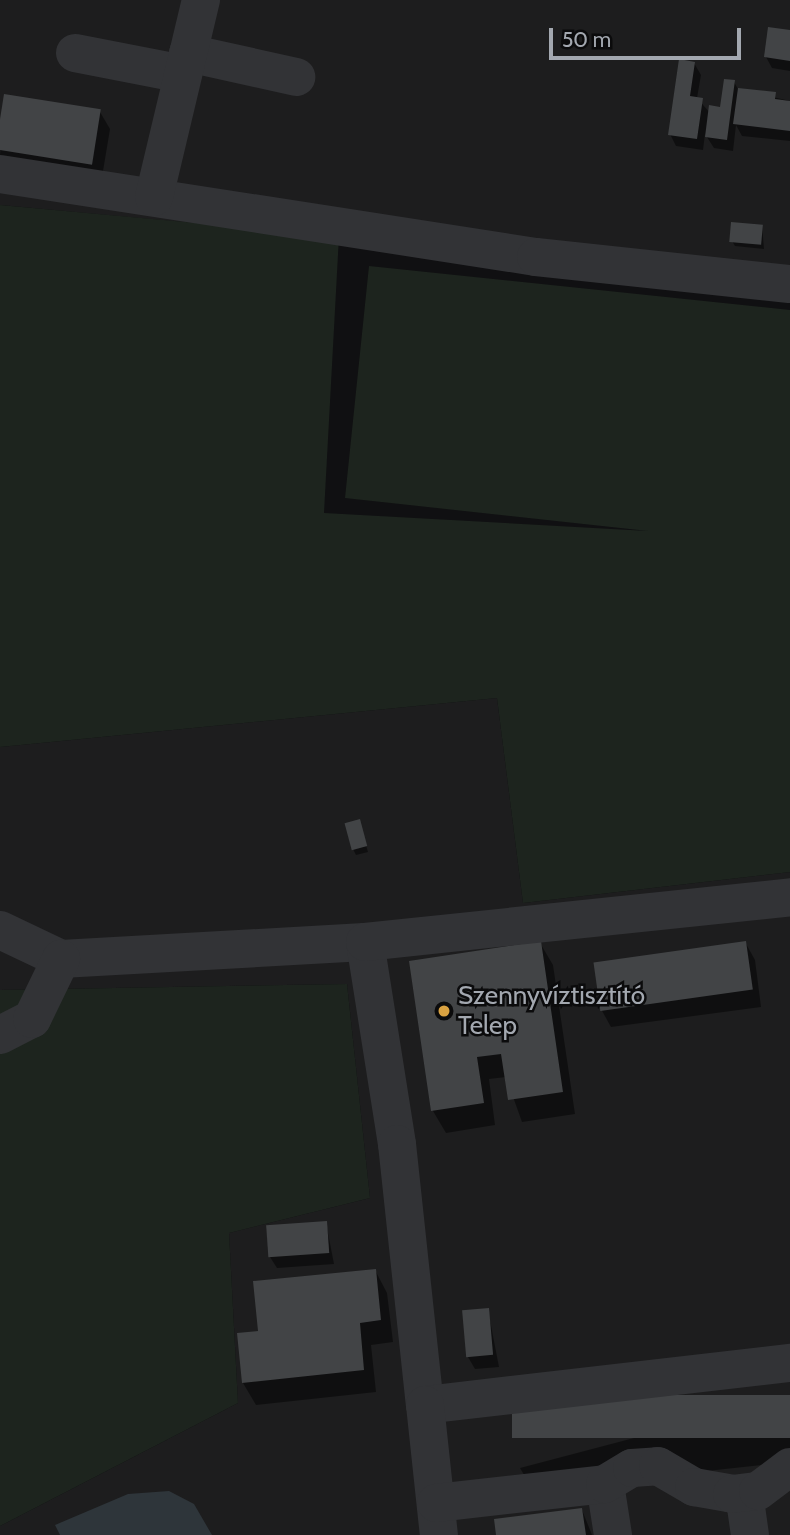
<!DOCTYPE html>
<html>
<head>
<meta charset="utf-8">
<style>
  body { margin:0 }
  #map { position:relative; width:790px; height:1535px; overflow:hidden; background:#101012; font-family:Cabin,sans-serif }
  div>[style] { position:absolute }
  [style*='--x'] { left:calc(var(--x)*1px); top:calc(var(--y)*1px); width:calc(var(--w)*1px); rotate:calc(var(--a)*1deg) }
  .built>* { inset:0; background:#1d1d1e }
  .green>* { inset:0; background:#1d241e }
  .water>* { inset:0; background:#2e353a }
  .shadow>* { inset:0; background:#0007 }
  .building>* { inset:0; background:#424446; transform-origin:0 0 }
  .minor>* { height:38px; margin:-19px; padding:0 19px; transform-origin:19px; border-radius:19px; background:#323336 }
  .dots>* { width:19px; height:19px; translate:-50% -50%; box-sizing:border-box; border:4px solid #0b0b0c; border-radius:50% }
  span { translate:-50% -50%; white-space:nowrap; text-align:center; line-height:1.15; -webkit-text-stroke:5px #0b0b0c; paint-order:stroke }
  .poi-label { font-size:26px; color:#a3a8b0 }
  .left { translate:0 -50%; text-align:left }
  .scale { position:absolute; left:549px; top:28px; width:192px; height:32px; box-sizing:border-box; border:4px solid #a3a8b0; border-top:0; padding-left:9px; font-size:21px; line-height:24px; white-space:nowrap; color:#a3a8b0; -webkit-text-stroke:5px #0b0b0c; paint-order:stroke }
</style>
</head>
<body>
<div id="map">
  <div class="built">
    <div style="clip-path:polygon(0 0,790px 0,790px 279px,0 205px)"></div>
    <div style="clip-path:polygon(497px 698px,523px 903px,790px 872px,790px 1535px,0 1535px,0 1526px,238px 1403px,229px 1233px,370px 1198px,347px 984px,0 990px,0 747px)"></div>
  </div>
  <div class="green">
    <div style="clip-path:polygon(0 205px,339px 236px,324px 513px,648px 531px,345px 498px,369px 266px,790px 310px,790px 872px,523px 903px,497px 698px,0 747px)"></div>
    <div style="clip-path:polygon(347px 984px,370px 1198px,229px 1233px,238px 1403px,0 1526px,0 990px)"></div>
  </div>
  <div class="water">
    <div style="clip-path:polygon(169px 1491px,194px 1504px,212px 1535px,60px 1535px,55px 1525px,128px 1494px)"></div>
  </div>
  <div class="shadow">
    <div style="clip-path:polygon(790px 32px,790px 71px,772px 68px,766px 57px)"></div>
    <div style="clip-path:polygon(694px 63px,701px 75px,697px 98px,710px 113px,722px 109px,734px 82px,738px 89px,790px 101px,790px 141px,742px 136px,736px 125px,733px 151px,714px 148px,705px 134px,703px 150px,676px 146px,670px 134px)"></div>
    <div style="clip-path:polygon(6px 96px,100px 112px,110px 129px,101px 183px,6px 166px,0 155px)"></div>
    <div style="clip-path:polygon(762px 226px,764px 249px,735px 246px,732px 241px)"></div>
    <div style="clip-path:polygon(359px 821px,368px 852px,356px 855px,353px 849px)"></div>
    <div style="clip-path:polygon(745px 942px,755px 960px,761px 1007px,611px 1027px,601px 1009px)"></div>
    <div style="clip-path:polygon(540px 943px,553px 965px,575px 1114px,522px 1122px,506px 1077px,489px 1079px,495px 1125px,446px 1133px,433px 1111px,411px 963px)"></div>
    <div style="clip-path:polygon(326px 1223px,334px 1264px,277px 1268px,270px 1257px)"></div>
    <div style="clip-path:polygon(375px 1270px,387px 1293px,393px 1342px,371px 1345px,376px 1392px,256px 1405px,243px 1383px,260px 1333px)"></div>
    <div style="clip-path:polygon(488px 1310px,499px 1367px,475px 1369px,468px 1357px)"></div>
    <div style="clip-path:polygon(790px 1397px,790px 1462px,533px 1490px,520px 1468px)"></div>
    <div style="clip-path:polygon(582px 1510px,592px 1535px,498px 1535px)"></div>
  </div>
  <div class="building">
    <div style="clip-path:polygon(768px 27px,790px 30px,790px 61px,764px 57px)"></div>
    <div style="clip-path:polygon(679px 59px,695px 62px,690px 96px,703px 98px,697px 139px,668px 135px)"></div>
    <div style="clip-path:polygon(724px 79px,735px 80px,727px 140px,705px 137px,709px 105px,720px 107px)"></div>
    <div style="clip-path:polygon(738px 88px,776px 92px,775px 99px,790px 101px,790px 131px,733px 124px)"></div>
    <div style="left:4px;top:94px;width:98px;height:56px;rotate:9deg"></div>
    <div style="left:731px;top:222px;width:32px;height:20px;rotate:5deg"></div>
    <div style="left:360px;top:819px;width:28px;height:16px;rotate:75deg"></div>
    <div style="clip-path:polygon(541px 941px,563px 1092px,508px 1100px,501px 1054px,477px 1057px,484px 1103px,431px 1111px,409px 961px)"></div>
    <div style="left:746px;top:941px;width:49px;height:154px;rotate:82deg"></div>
    <div style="left:327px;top:1221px;width:32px;height:61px;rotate:86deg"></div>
    <div style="clip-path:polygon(376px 1269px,381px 1320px,360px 1323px,364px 1370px,242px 1383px,237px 1333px,258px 1331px,253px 1281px)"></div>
    <div style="left:489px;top:1308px;width:47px;height:27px;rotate:85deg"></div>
    <div style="left:790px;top:1395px;width:43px;height:278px;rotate:90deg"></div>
    <div style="clip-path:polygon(582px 1508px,586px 1535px,496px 1535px,494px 1519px)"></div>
  </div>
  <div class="minor">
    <div style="--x:75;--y:53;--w:110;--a:11"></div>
    <div style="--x:188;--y:53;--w:111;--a:12.5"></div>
    <div style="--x:0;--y:174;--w:542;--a:8.8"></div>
    <div style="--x:536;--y:257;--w:255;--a:6.1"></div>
    <div style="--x:154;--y:197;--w:203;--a:-76.6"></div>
    <div style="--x:0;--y:930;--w:68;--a:25.4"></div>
    <div style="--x:61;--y:959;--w:304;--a:-3.2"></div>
    <div style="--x:365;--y:942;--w:205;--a:81"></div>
    <div style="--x:397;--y:1144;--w:262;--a:83.9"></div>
    <div style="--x:425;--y:1405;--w:367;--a:-6.6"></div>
    <div style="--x:365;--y:942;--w:427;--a:-6"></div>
    <div style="--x:0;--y:1035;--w:36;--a:-27"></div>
    <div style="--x:32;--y:1019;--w:67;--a:-64.2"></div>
    <div style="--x:425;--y:1405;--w:131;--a:83.9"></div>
    <div style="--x:605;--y:1484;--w:52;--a:81.1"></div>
    <div style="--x:744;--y:1493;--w:42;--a:81.9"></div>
    <div style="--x:436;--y:1503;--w:170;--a:-6.4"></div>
    <div style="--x:605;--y:1484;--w:31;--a:-31"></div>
    <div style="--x:632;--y:1468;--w:26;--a:-4"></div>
    <div style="--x:658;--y:1466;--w:42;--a:30.3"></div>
    <div style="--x:694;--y:1487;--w:39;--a:10"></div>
    <div style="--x:732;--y:1494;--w:26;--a:-7"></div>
    <div style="--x:758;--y:1491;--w:40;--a:-37"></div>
  </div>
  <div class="dots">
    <div style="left:444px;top:1011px;background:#d9a241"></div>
  </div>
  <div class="poi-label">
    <span class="left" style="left:458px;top:1011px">Szennyvíztisztító<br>Telep</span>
  </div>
  <div class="scale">50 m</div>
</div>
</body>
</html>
